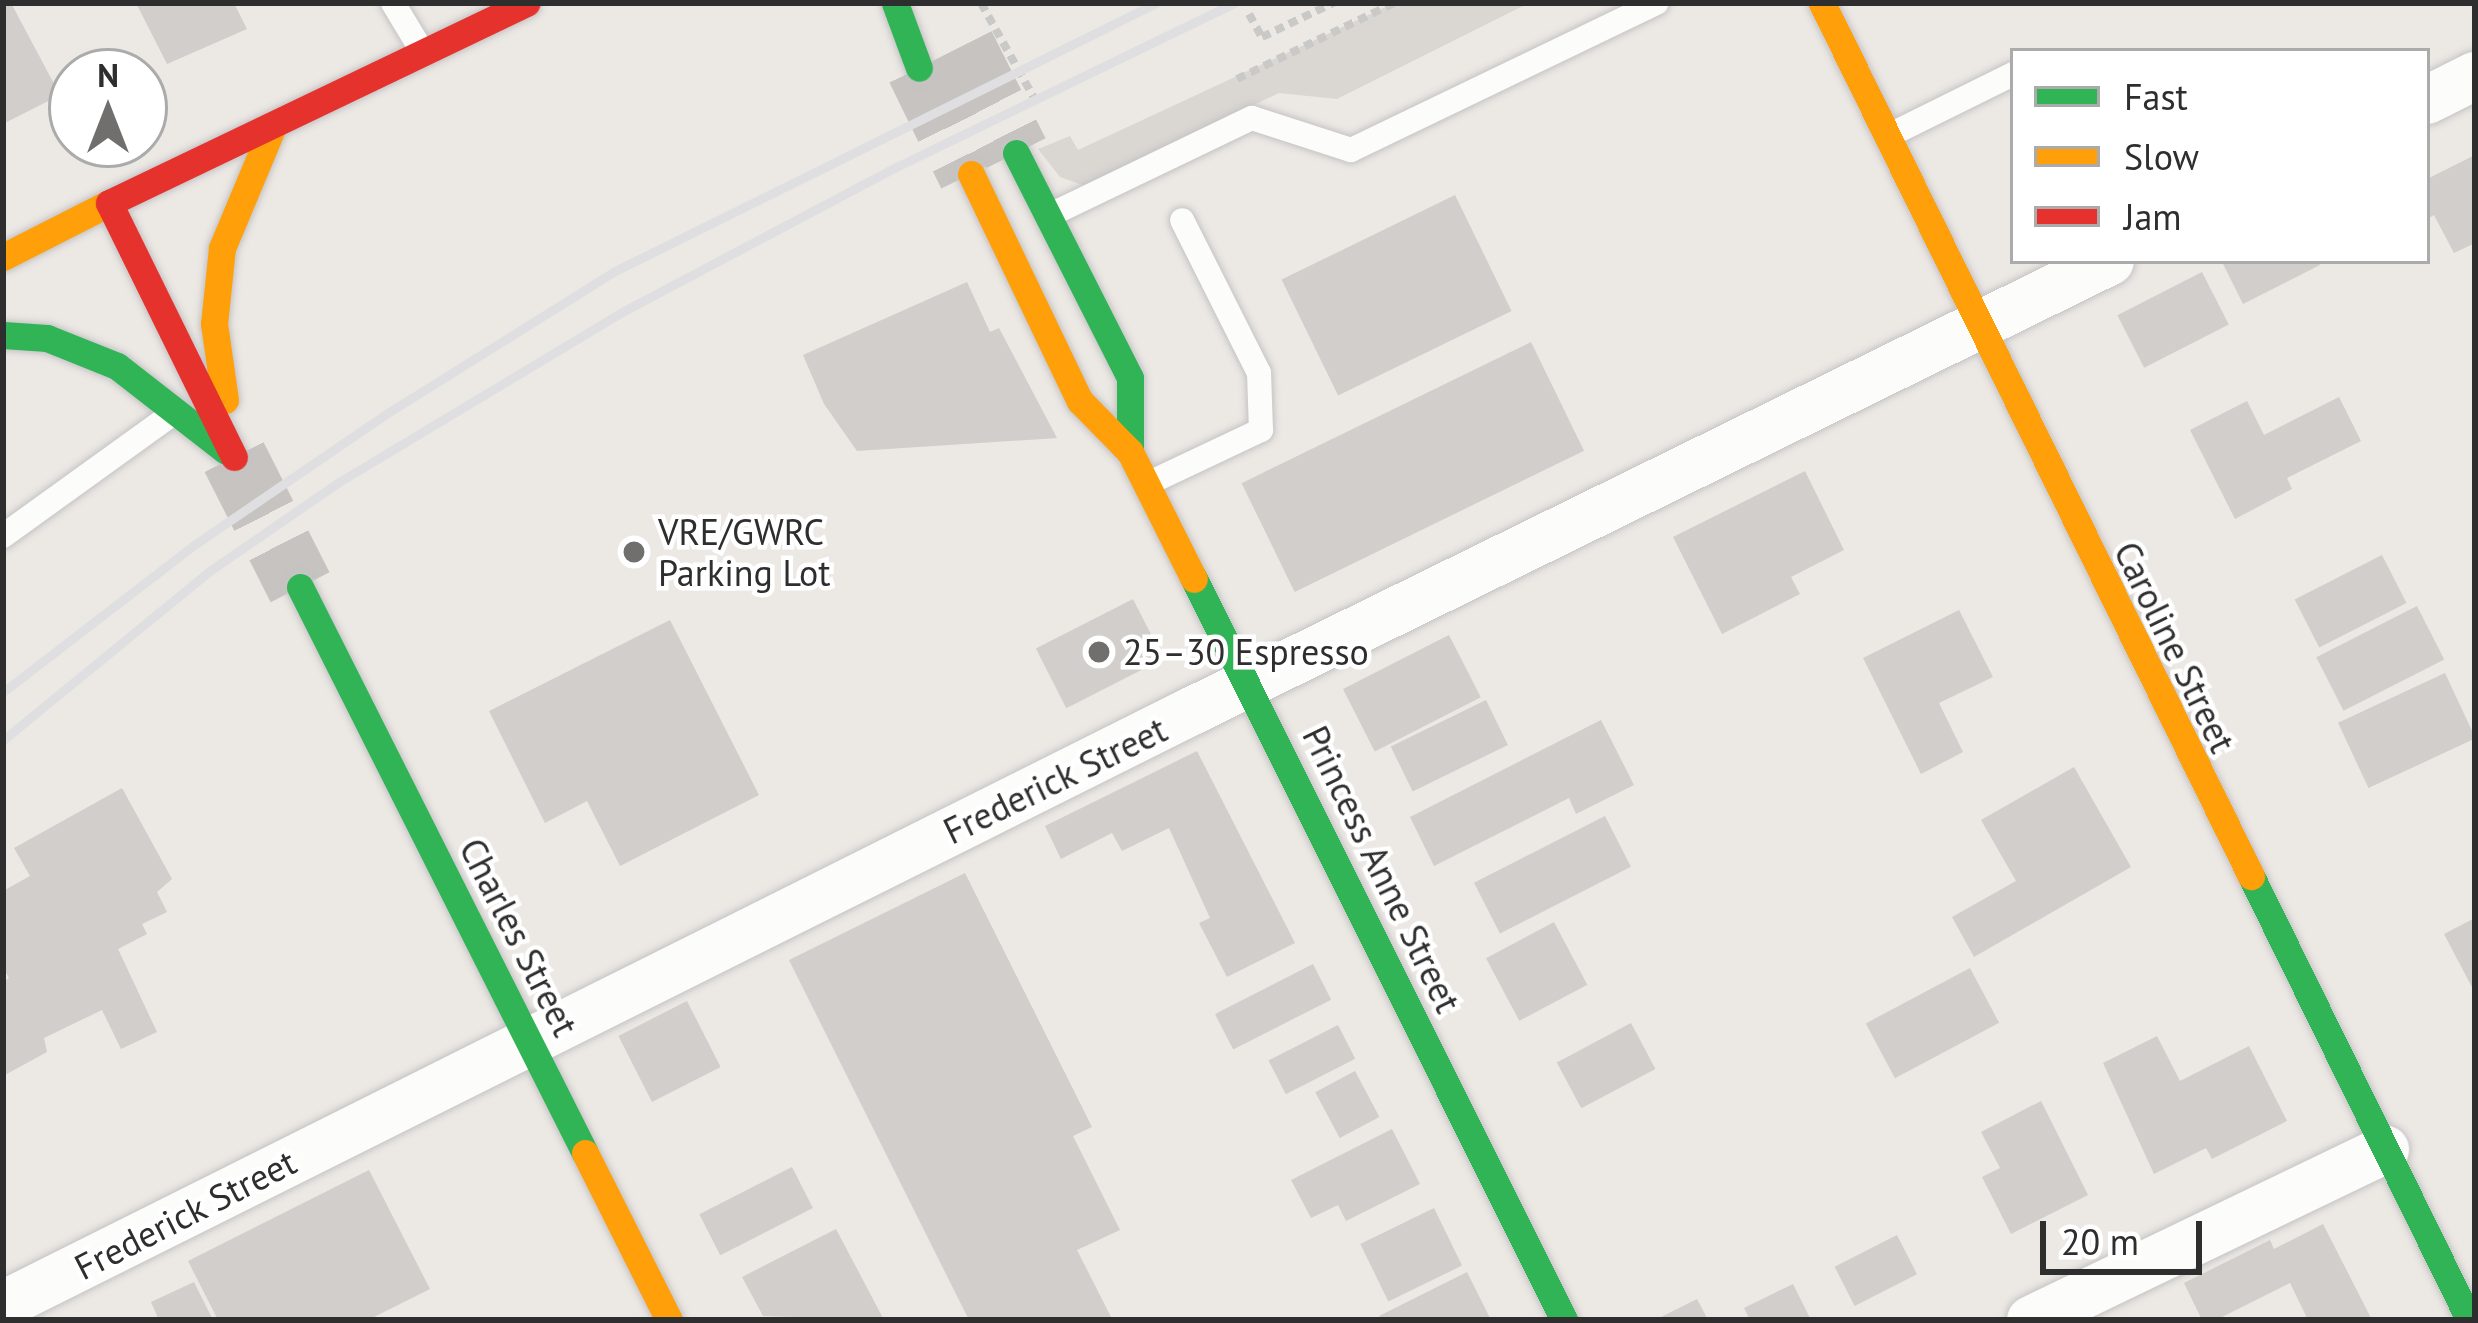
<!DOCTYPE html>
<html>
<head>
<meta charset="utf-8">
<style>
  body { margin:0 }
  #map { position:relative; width:2478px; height:1323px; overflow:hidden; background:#ece8e4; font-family:"PT Sans",sans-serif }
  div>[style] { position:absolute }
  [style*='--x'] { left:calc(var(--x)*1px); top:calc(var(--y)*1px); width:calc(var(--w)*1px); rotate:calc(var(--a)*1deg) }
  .plaza>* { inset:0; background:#dad6d2 }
  .building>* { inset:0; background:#d1cecb; transform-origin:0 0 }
  .secondary-tunnel>* { height:66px; margin-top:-33px; transform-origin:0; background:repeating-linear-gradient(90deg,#c6c3c0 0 66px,transparent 0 99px) }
  .primary-tunnel>* { height:66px; margin-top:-33px; transform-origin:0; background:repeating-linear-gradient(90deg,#c6c3c0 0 66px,transparent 0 99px) }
  .path>* { height:8px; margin-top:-4px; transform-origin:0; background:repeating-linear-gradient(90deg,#c9c9c8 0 9px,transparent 0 15px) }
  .roads { filter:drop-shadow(0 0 3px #c5c4c5) drop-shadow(0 0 3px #c5c4c5) }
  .lane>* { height:24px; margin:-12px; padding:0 12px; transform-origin:12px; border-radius:12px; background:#fcfcfb }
  .street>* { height:48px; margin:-24px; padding:0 24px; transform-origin:24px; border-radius:24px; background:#fcfcfb }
  .fast>* { height:27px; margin:-13.5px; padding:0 13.5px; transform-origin:13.5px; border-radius:13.5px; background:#30b455 }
  .slow>* { height:27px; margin:-13.5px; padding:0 13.5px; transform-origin:13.5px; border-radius:13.5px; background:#ff9f0a }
  .jam>* { height:27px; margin:-13.5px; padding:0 13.5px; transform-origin:13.5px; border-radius:13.5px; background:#e5322d }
  .rail>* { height:9px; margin:-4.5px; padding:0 4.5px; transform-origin:4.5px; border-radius:4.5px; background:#dfdfe1 }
  .dots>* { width:33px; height:33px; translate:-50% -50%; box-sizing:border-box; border:6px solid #fff; border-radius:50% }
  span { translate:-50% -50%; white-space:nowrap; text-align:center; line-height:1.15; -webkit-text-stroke:9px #fff; paint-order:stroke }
  .poi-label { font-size:36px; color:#2e2e2e }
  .left { translate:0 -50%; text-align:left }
  .street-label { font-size:36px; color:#2e2e2e }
  .frame { position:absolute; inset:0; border:6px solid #2e2e2e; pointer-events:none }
  .legend { position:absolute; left:2010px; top:48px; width:420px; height:216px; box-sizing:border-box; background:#fff; border:3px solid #ababab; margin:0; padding:15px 21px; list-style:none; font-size:36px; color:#2e2e2e }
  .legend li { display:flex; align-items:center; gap:24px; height:60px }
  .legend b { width:60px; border:3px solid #ababab }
  .north { position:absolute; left:48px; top:48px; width:120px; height:120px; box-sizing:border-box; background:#fff; border:3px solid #ababab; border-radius:50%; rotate:0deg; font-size:33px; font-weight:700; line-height:48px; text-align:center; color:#2e2e2e }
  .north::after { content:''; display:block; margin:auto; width:42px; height:54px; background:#706f6e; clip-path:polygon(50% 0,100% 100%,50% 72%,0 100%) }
  .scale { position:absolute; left:2040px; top:1221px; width:162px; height:54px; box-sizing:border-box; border:6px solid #2e2e2e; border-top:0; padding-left:15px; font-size:36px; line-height:42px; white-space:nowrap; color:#2e2e2e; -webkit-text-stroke:9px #fff; paint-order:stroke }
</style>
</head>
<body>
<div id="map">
  <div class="plaza">
    <div style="clip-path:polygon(1394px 3px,1529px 3px,1337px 99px,1279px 93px,1085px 186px,1060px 177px,1038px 149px,1070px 136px,1078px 150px)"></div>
  </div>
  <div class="building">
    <div style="clip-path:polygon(3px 3px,11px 3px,60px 95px,3px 124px)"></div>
    <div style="clip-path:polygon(136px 3px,234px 3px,247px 29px,167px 64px)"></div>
    <div style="clip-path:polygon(2475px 155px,2475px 243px,2454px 253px,2434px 215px,2427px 219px,2427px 179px)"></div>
    <div style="left:1455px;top:195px;width:129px;height:193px;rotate:64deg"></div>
    <div style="clip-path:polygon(2318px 261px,2320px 265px,2243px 304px,2222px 262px)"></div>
    <div style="left:2202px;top:272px;width:59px;height:95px;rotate:63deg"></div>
    <div style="clip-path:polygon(967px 282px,990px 332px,999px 328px,1057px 438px,857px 451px,824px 404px,803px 355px)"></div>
    <div style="left:1531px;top:342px;width:121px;height:322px;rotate:64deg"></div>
    <div style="clip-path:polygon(2339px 397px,2361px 441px,2287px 478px,2292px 489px,2235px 519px,2190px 430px,2247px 401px,2264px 435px)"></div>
    <div style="clip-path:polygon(1805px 471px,1844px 550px,1791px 577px,1800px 594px,1722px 634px,1673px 537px)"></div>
    <div style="left:2382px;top:555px;width:54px;height:98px;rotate:63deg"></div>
    <div style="left:1133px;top:599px;width:67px;height:109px;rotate:63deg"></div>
    <div style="left:2417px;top:606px;width:60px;height:113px;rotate:63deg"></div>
    <div style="clip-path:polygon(1959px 610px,1993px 677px,1939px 703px,1963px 752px,1921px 774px,1863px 658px)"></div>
    <div style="clip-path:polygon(670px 620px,759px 795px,620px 866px,587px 801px,545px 823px,489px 711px)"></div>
    <div style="left:1449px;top:635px;width:70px;height:119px;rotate:63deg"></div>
    <div style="left:2445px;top:673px;width:72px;height:118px;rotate:65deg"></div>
    <div style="left:1486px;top:700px;width:50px;height:106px;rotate:64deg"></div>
    <div style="clip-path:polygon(1601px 720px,1634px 785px,1576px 814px,1569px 798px,1434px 866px,1410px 817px)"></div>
    <div style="clip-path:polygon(1197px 751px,1295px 943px,1227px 977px,1199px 923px,1210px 918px,1169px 828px,1122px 851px,1112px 833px,1061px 859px,1045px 826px)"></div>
    <div style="clip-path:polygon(2074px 767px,2131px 867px,1974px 957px,1952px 917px,2016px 881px,1981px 820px)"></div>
    <div style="clip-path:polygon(122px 788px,172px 879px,157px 892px,167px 912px,142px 924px,147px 934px,118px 949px,157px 1032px,121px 1049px,102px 1010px,44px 1038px,47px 1052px,3px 1076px,3px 982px,9px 978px,3px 967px,3px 891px,30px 876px,14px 848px)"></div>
    <div style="left:1605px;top:816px;width:57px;height:147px;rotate:63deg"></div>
    <div style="clip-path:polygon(965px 873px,1092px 1127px,1073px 1136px,1120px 1230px,1077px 1250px,1111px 1317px,1105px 1320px,969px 1320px,789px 960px)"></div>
    <div style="clip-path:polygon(2475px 918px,2475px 993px,2444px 934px)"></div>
    <div style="left:1554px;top:922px;width:71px;height:77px;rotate:62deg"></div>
    <div style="left:1313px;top:964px;width:40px;height:110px;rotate:63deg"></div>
    <div style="left:1970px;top:968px;width:62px;height:118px;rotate:62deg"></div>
    <div style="left:687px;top:1001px;width:74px;height:77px;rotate:63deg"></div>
    <div style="left:1631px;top:1023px;width:52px;height:84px;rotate:62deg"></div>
    <div style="left:1338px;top:1025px;width:38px;height:78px;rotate:63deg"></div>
    <div style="clip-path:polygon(2157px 1036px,2180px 1081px,2249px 1046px,2287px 1121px,2212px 1159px,2206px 1148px,2154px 1174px,2103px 1063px)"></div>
    <div style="left:1355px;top:1071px;width:52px;height:45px;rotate:62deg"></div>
    <div style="clip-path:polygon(2041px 1101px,2088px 1195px,2011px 1234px,1982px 1177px,2000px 1168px,1981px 1132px)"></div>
    <div style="clip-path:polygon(1392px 1129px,1420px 1184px,1346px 1221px,1338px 1205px,1311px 1218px,1291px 1180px)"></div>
    <div style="left:792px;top:1167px;width:46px;height:104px;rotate:63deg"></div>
    <div style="clip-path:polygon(369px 1170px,430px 1289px,368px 1320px,218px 1320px,188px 1261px)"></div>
    <div style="left:1434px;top:1208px;width:64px;height:82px;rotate:64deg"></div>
    <div style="clip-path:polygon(2323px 1224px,2372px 1320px,2308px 1320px,2290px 1283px,2216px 1320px,2202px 1320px,2184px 1283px,2270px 1240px,2274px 1249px)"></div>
    <div style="clip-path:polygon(836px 1229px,884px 1320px,763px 1316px,742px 1277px)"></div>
    <div style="left:1897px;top:1235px;width:44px;height:70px;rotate:63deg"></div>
    <div style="clip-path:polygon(1467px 1272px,1491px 1320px,1382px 1320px,1379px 1316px)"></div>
    <div style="clip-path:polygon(194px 1282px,213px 1320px,159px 1320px,151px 1302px)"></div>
    <div style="clip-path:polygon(1793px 1284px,1811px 1320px,1750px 1320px,1744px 1308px)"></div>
    <div style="clip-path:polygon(1697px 1299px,1708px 1320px,1655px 1320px)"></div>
  </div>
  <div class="secondary-tunnel">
    <div style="--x:962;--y:46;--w:120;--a:63.2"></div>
    <div style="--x:919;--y:68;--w:118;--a:63.9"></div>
  </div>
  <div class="primary-tunnel">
    <div style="--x:234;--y:457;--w:146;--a:63.1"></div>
  </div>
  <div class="path">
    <div style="--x:981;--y:3;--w:107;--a:60.8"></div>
    <div style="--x:1249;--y:14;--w:26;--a:61"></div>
    <div style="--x:1262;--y:37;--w:79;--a:-25.6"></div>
    <div style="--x:1237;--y:79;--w:174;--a:-25.8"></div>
  </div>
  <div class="roads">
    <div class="lane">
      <div style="--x:393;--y:3;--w:56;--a:58.9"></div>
      <div style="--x:1888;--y:136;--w:140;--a:-26.4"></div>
      <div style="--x:1050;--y:215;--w:224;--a:-25.7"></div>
      <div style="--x:1252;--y:118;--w:104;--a:17.9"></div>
      <div style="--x:1351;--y:150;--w:339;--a:-25.7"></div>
      <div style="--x:1149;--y:483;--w:124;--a:-25.3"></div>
      <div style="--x:1261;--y:430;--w:57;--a:-92"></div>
      <div style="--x:1259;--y:373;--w:171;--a:-116.7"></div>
      <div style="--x:3;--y:536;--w:207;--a:-35.8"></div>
    </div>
    <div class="street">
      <div style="--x:2427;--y:100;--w:54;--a:-26.6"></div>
      <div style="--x:3;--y:1305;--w:1331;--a:-26.55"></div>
      <div style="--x:1194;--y:710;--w:1020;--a:-26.11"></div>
      <div style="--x:2031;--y:1320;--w:393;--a:-25.7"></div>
    </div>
    <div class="fast">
      <div style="--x:895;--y:3;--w:69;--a:69.7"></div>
      <div style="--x:1016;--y:153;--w:252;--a:63.1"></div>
      <div style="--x:1130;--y:378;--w:74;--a:90"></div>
      <div style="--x:3;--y:335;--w:44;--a:3.9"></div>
      <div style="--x:47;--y:338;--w:75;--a:21.8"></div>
      <div style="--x:117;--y:366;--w:138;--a:37.9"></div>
      <div style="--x:1194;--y:579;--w:828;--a:63.47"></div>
      <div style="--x:300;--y:587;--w:634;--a:63.27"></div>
      <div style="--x:2251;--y:876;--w:495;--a:63.8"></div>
    </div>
    <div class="slow">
      <div style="--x:1822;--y:3;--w:973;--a:63.83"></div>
      <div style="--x:971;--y:174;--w:252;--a:64.4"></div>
      <div style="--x:1080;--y:401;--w:71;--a:45.6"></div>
      <div style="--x:1130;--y:452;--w:142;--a:63.3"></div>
      <div style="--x:3;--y:257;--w:119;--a:-27"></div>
      <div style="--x:225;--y:400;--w:77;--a:-98.2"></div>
      <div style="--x:214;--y:324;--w:76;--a:-84"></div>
      <div style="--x:222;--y:248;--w:132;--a:-67.3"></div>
      <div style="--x:585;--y:1153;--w:187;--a:63.3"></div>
    </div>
    <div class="jam">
      <div style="--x:234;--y:457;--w:283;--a:-116.2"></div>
      <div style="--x:109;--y:203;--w:463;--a:-25.6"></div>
    </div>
  </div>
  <div class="rail">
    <div style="--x:3;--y:692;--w:241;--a:-37.6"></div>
    <div style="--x:194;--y:545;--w:232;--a:-34.3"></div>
    <div style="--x:386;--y:414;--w:268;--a:-32"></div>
    <div style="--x:613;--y:272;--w:606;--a:-26.35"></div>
    <div style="--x:3;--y:740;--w:265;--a:-39.3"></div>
    <div style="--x:208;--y:572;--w:159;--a:-34.5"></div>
    <div style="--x:339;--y:482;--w:330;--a:-31"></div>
    <div style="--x:622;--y:312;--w:301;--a:-27.9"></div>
    <div style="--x:888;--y:171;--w:385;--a:-25.9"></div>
  </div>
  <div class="dots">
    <div style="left:634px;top:552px;background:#706f6e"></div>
    <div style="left:1099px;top:652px;background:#706f6e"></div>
  </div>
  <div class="poi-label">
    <span class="left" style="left:658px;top:552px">VRE/GWRC<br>Parking Lot</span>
    <span class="left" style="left:1123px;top:652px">25–30 Espresso</span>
  </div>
  <div class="street-label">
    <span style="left:2175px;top:647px;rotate:64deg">Caroline Street</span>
    <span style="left:1055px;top:780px;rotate:-26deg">Frederick Street</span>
    <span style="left:1382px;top:869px;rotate:64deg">Princess Anne Street</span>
    <span style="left:519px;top:937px;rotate:63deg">Charles Street</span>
    <span style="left:185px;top:1214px;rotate:-27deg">Frederick Street</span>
  </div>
  <div class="frame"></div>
  <ul class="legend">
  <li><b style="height:15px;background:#30b455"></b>Fast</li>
  <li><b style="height:15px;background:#ff9f0a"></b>Slow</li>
  <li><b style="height:15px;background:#e5322d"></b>Jam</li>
  </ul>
  <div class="north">N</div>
  <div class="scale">20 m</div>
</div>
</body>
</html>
